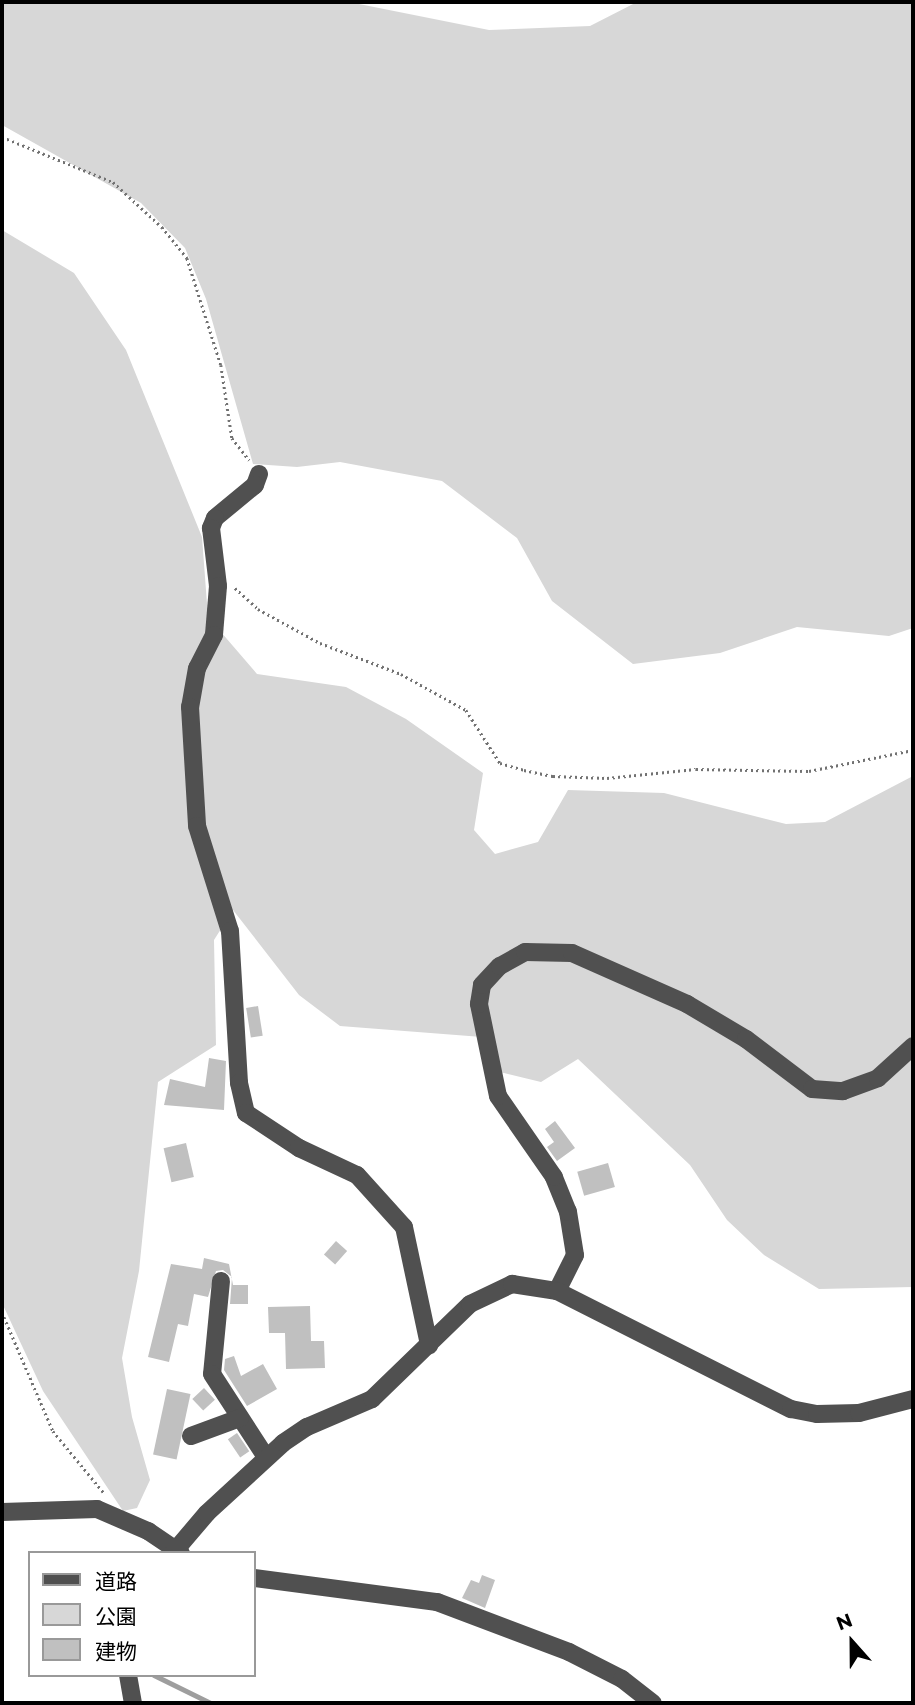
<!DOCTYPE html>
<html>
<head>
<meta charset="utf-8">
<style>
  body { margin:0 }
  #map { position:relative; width:915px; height:1705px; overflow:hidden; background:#fff; font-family:Montserrat,"Noto Sans JP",sans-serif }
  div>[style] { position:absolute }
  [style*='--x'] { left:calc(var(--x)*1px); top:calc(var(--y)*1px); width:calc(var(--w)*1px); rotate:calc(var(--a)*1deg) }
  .green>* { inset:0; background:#d7d7d7 }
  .stream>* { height:4.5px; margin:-2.25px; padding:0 2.25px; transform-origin:2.25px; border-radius:2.25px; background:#9e9e9e }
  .building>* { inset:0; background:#c0c0c0; transform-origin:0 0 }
  .path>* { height:2.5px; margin-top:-1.25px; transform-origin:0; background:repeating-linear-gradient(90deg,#727272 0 2px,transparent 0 5.5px) }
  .minor>* { height:18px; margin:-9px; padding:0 9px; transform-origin:9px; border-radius:9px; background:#505050 }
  span { translate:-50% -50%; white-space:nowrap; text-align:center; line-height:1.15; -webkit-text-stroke:6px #fff; paint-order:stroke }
  .frame { position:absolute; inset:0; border:4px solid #000; pointer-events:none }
  .legend { position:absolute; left:28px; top:1551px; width:228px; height:126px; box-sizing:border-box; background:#fff; border:2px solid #999; margin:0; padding:9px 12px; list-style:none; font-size:21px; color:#000 }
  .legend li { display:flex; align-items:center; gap:14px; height:35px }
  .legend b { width:35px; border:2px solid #999 }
  .north { position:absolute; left:817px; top:1607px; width:70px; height:70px; -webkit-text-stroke:5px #fff; paint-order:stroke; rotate:339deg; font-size:19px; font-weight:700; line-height:28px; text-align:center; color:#000 }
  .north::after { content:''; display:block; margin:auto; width:24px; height:32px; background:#000; clip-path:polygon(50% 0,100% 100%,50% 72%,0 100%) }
</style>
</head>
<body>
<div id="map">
  <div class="green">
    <div style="clip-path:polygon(2px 2px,349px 2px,489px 30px,590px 26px,637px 2px,913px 2px,913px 628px,889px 636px,797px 627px,720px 653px,633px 664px,552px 601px,517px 538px,442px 481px,340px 462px,297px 467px,253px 464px,206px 299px,185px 248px,141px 203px,2px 125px)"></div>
    <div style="clip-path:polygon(2px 230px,74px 273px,126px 350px,202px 537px,208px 617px,257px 674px,346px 687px,406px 719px,483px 773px,474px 830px,495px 854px,538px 842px,568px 790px,664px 793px,786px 824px,825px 822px,913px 776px,913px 1287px,819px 1289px,764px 1255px,727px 1220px,690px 1165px,578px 1059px,541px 1082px,500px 1072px,482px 1037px,340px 1026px,299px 995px,233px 910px,214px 940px,216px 1045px,158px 1082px,139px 1271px,122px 1358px,132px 1417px,150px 1480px,137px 1508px,123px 1511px,43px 1391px,2px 1303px)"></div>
  </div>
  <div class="stream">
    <div style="--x:154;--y:1675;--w:64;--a:26.2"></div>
  </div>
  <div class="building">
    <div style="left:258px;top:1006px;width:30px;height:12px;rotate:81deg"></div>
    <div style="clip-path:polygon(209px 1058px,226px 1061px,224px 1110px,164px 1105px,170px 1079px,205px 1087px)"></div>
    <div style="clip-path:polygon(555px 1121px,575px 1148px,557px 1161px,547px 1147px,554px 1142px,545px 1129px)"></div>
    <div style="left:186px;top:1143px;width:35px;height:23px;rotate:77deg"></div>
    <div style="left:608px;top:1163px;width:25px;height:32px;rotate:74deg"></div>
    <div style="left:336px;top:1241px;width:15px;height:18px;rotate:42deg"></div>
    <div style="clip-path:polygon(204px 1258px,229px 1264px,233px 1285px,248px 1285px,248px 1304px,230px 1304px,232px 1277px,223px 1270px,216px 1271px,208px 1297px,194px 1294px,188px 1326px,178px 1324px,169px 1362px,148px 1357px,171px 1264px,202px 1269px)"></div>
    <div style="clip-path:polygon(310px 1306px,311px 1341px,324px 1341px,325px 1368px,286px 1369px,285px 1333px,269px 1333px,268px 1307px)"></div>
    <div style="clip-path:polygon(234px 1356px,241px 1376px,263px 1364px,277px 1389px,247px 1406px,224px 1370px,225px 1359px)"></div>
    <div style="left:204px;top:1388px;width:16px;height:16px;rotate:47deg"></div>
    <div style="left:167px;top:1389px;width:24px;height:67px;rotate:12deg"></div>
    <div style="left:237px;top:1433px;width:22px;height:11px;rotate:56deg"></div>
    <div style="clip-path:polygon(482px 1575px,495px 1580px,485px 1608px,462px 1598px,471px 1580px,479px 1583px)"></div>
  </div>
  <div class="path">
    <div style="--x:2;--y:137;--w:120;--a:22.1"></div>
    <div style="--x:113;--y:182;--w:67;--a:42.6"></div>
    <div style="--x:162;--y:227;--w:40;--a:51"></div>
    <div style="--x:187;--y:258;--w:112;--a:72.4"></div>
    <div style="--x:221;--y:365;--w:74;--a:81.4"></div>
    <div style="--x:232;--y:438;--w:28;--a:52"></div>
    <div style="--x:235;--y:588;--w:31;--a:42"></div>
    <div style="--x:258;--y:609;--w:71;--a:28.7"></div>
    <div style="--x:320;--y:643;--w:87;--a:20.9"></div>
    <div style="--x:401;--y:674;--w:74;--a:29"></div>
    <div style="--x:466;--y:710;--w:63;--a:57.3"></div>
    <div style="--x:500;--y:763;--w:25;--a:16"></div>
    <div style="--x:524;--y:770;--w:30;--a:12"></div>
    <div style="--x:553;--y:776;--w:54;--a:2.1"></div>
    <div style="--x:607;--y:778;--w:89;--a:-5.8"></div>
    <div style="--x:696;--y:769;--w:113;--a:1"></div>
    <div style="--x:809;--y:771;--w:106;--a:-11.4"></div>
    <div style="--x:2;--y:1312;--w:129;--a:66.8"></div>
    <div style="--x:53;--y:1431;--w:82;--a:50.5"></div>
  </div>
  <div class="minor">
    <div style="--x:259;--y:474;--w:12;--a:110"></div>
    <div style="--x:255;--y:485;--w:52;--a:140.5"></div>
    <div style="--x:215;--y:518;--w:11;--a:112"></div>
    <div style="--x:211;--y:528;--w:58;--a:83.1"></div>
    <div style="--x:218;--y:586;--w:49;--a:94.7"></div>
    <div style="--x:214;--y:635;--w:37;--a:117"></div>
    <div style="--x:197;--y:668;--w:40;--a:100"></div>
    <div style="--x:190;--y:707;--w:119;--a:86.6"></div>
    <div style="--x:197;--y:826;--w:110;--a:72.6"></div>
    <div style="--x:230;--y:931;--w:152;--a:86.6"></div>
    <div style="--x:239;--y:1083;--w:31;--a:77"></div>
    <div style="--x:246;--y:1113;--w:64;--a:33.4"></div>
    <div style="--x:299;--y:1148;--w:64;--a:25"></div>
    <div style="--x:357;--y:1175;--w:70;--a:47.9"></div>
    <div style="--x:404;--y:1227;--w:121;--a:78"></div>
    <div style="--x:221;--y:1281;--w:93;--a:95.5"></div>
    <div style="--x:212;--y:1374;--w:99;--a:57"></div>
    <div style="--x:557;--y:1291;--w:40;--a:-63.4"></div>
    <div style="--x:575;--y:1255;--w:44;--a:-99.2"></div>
    <div style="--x:568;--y:1212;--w:38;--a:-112"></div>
    <div style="--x:554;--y:1177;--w:98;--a:-124.7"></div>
    <div style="--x:498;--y:1096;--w:94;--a:-101.7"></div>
    <div style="--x:479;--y:1004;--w:19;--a:-81"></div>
    <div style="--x:482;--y:985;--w:26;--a:-47"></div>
    <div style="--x:500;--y:966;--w:29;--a:-29"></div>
    <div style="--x:525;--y:952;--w:47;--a:1.2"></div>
    <div style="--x:572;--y:953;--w:126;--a:23.9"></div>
    <div style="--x:687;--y:1004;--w:69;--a:30.7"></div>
    <div style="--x:746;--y:1039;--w:83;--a:37.1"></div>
    <div style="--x:812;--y:1089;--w:31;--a:4"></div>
    <div style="--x:843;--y:1091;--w:37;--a:-20"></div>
    <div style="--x:878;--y:1078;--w:47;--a:-42.4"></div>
    <div style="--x:191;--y:1436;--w:52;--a:-20.2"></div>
    <div style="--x:2;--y:1512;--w:95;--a:-1.8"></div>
    <div style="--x:97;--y:1509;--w:56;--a:23.3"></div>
    <div style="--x:148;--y:1531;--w:40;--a:34"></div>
    <div style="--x:173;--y:1553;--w:52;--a:-49.6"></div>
    <div style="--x:207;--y:1513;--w:103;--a:-42.6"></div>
    <div style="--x:283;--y:1443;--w:29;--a:-34"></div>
    <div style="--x:307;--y:1427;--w:71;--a:-23.3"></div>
    <div style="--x:372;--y:1399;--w:136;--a:-44.1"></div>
    <div style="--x:470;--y:1304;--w:47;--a:-25.5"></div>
    <div style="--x:512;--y:1284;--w:46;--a:8.8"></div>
    <div style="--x:557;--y:1291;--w:262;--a:26.8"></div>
    <div style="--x:791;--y:1409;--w:26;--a:11"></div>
    <div style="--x:817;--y:1414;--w:42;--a:-1.4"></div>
    <div style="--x:859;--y:1413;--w:56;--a:-14.5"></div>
    <div style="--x:254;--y:1578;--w:185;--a:7.5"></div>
    <div style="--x:437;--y:1602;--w:141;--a:20.7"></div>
    <div style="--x:569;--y:1652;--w:59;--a:27"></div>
    <div style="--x:622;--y:1679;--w:39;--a:38"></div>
    <div style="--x:128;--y:1675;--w:28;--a:80"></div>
  </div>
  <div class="frame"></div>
  <ul class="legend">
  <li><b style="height:9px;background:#505050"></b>道路</li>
  <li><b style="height:19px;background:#d7d7d7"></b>公園</li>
  <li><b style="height:19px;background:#c0c0c0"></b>建物</li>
  </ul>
  <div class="north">N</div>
</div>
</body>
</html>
